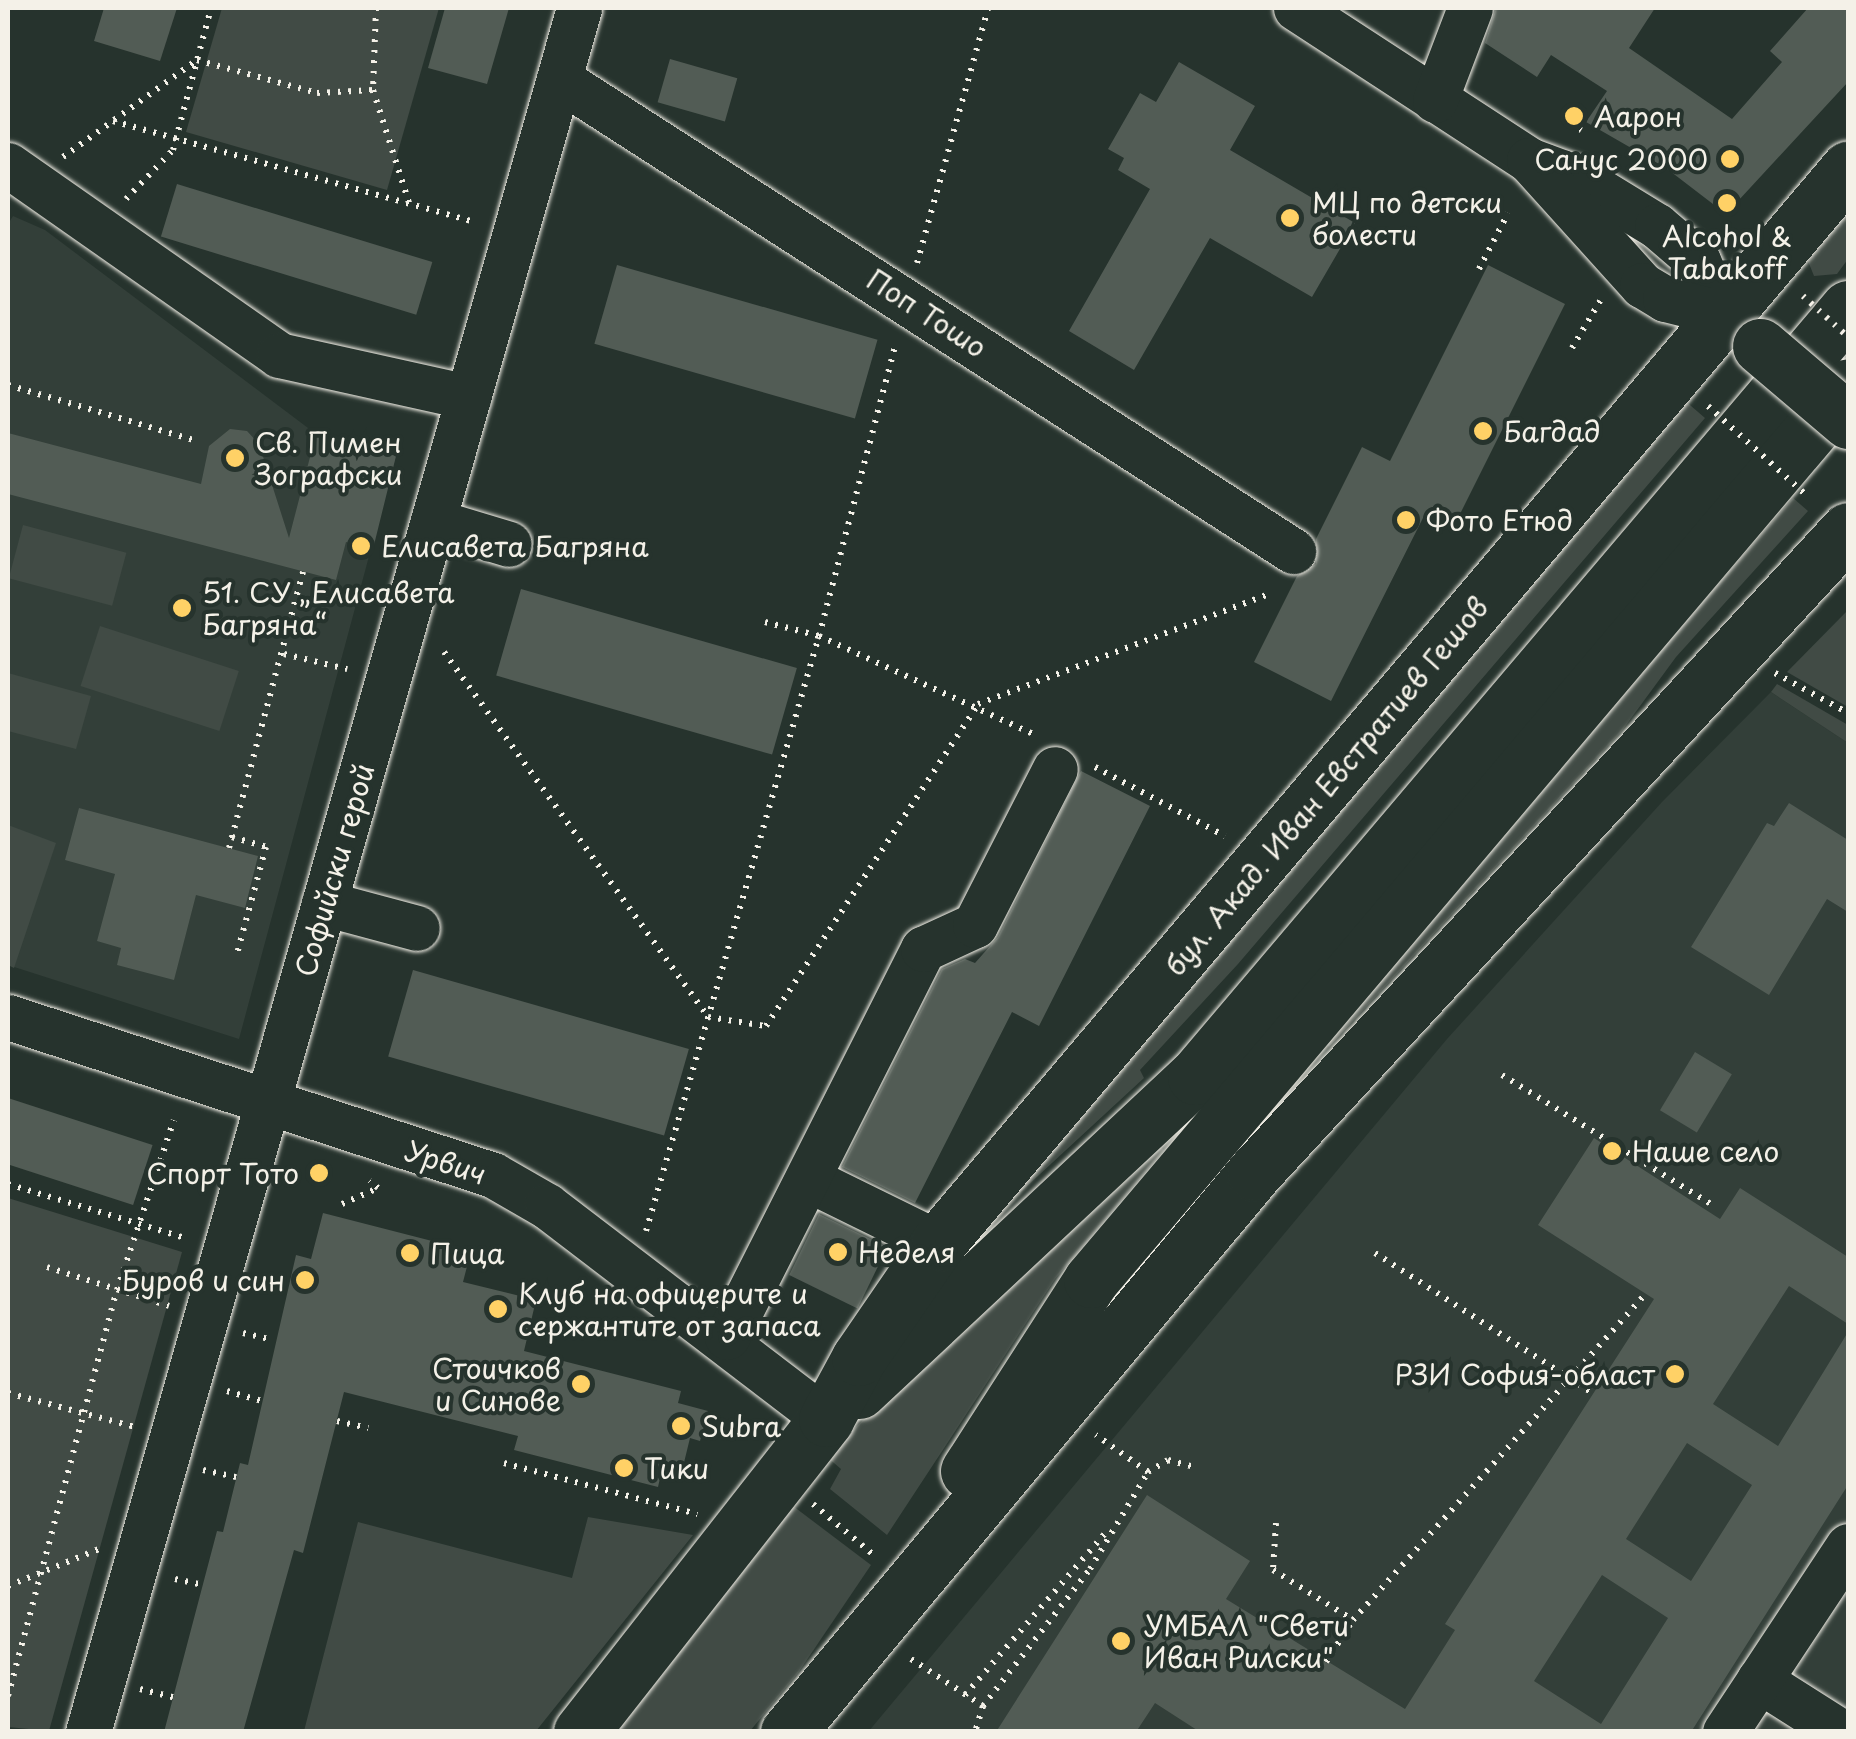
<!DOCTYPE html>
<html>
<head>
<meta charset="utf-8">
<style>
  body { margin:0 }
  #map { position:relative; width:1856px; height:1739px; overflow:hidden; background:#26332d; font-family:"Playpen Sans",sans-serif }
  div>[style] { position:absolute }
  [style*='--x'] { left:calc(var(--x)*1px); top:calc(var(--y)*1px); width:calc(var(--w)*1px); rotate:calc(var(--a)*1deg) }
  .built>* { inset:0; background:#333f39 }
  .green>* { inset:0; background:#414b45; transform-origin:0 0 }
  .building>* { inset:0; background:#525c55; transform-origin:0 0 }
  .path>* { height:6px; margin-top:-3px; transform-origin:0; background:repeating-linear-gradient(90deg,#f4f1e8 0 2.5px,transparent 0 10.5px) }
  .roads { filter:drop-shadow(0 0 2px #f4f1e8) drop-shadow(0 0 2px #f4f1e8) }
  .minor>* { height:45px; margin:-22.5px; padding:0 22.5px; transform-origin:22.5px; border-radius:22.5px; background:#26332d }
  .major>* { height:55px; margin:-27.5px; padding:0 27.5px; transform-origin:27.5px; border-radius:27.5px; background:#26332d }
  .path-bridge>* { height:6px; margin-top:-3px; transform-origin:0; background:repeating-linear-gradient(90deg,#f4f1e8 0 2.5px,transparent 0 10.5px) }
  .bridges { filter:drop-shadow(0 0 2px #f4f1e8) drop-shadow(0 0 2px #f4f1e8) }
  .major-bridge>* { height:55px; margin:-27.5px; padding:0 27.5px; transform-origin:27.5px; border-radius:27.5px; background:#26332d }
  .dots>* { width:28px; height:28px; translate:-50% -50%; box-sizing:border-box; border:5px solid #26332d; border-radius:50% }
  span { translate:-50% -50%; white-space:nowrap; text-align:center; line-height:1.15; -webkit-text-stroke:8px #26332d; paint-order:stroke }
  .poi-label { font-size:28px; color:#f4f1e8 }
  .left { translate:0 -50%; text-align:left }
  .right { translate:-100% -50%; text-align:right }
  .street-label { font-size:28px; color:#f4f1e8 }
  .frame { position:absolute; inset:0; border:10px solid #f4f1e8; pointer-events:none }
</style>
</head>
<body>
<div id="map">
  <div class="built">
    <div style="clip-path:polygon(13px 216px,45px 230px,316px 434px,396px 456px,239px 1039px,8px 965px,8px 224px)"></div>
    <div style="clip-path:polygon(1771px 692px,1848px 743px,1848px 1731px,868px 1732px,1447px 1039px,1662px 802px)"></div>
  </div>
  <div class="green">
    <div style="clip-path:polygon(222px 8px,439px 8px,387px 190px,186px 132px)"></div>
    <div style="clip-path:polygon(1848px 212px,1848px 259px,1837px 274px,1814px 276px,1808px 261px)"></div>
    <div style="clip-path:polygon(1676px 393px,1705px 418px,1238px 964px,1140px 1070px,1144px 1078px,933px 1273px)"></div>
    <div style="clip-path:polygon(1793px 498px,1808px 511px,1676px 657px,1621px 732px,1329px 1047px,1323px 1040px)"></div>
    <div style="left:23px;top:525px;width:107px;height:55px;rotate:15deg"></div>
    <div style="clip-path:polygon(1848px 610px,1848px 707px,1787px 672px)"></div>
    <div style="left:100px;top:626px;width:146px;height:63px;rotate:18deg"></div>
    <div style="clip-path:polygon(8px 673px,91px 696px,76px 749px,8px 731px)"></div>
    <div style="clip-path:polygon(1777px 684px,1848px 725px,1848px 743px,1771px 692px)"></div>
    <div style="clip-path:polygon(8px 825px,56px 843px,14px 968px,8px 965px)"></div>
    <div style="clip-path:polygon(1155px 1143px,1164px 1150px,1055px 1279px,887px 1535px,830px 1489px,841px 1469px,827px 1457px,932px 1349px)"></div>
    <div style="clip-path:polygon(8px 1198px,182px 1252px,49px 1731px,8px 1727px)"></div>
    <div style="clip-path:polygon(789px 1503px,871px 1565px,798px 1673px,750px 1731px,608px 1732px)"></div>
    <div style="clip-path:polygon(588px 1517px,693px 1535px,536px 1731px,304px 1731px,358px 1522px,572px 1578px)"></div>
  </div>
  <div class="building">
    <div style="clip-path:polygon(104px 8px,177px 8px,160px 61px,94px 41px)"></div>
    <div style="clip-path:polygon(445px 8px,509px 8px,487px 84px,428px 68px)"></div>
    <div style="clip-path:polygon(1496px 8px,1655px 8px,1629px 48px,1732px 119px,1782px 62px,1770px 51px,1808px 8px,1848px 8px,1848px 82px,1726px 214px,1666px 168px,1586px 122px,1607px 91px,1551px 55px,1537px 77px,1485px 43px)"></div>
    <div style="left:670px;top:59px;width:70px;height:45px;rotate:16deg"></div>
    <div style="clip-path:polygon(1179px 62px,1255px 106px,1230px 150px,1355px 223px,1312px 297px,1210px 238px,1134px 370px,1069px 331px,1150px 189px,1118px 170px,1124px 158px,1108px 149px,1140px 93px,1156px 102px)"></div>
    <div style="left:177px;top:184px;width:267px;height:55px;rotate:17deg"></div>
    <div style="left:617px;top:265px;width:271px;height:82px;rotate:16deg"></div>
    <div style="clip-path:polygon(1488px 265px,1565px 304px,1455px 524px,1427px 510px,1331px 701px,1254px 662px,1297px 576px,1316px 564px,1316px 539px,1362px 447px,1390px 461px)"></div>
    <div style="clip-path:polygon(230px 429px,247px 431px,259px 444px,289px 538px,316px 434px,396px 456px,373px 549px,346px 542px,336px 580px,8px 494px,8px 433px,201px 484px,209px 446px)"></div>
    <div style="left:521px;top:589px;width:287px;height:90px;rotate:16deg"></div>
    <div style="clip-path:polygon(1081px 771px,1150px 806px,1039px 1026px,1012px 1012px,915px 1203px,842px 1167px,942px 969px,965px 959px,975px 963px,998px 937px)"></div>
    <div style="clip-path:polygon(1789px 803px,1848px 840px,1848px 912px,1827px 899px,1769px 995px,1691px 947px,1767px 823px,1774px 826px)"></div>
    <div style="clip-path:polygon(79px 808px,258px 856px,245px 908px,196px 895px,174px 980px,117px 965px,121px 948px,97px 941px,115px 874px,65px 860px)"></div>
    <div style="left:413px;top:970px;width:287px;height:90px;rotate:16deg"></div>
    <div style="left:1695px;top:1052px;width:43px;height:68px;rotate:31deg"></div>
    <div style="left:8px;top:1098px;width:152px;height:63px;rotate:18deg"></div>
    <div style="clip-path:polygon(evenodd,1594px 1138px,1720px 1219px,1740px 1188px,1848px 1257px,1848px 1324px,1789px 1286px,1713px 1404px,1778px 1446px,1848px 1332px,1848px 1485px,1691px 1732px,1200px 1732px,1155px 1703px,1136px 1732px,996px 1732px,1147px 1495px,1250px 1561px,1226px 1599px,1405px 1709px,1455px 1630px,1445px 1624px,1654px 1299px,1538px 1225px,1594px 1138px,1687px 1443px,1752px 1485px,1691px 1581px,1626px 1539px,1687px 1443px,1594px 1138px,1602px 1575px,1668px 1618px,1601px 1724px,1534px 1681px,1602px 1575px)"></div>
    <div style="clip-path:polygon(323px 1213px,471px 1251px,463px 1282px,536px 1300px,524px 1351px,681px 1391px,678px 1403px,708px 1411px,700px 1441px,690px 1438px,680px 1479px,661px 1474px,658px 1487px,514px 1450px,518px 1436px,344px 1392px,303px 1553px,294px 1550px,243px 1732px,164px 1732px,217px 1531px,223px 1532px,240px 1463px,248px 1465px,296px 1255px,311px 1259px)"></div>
    <div style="left:819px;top:1214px;width:76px;height:68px;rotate:26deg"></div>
  </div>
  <div class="path">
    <div style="--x:376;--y:8;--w:82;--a:92.1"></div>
    <div style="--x:373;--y:90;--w:119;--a:72.3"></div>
    <div style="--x:113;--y:121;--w:376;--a:15.6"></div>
    <div style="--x:1571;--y:124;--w:12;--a:31"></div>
    <div style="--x:63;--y:157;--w:165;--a:-35.9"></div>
    <div style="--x:197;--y:60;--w:124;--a:15.4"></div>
    <div style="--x:317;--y:93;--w:56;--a:-3.1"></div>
    <div style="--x:126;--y:199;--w:68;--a:-46.2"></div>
    <div style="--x:173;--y:150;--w:147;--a:-75"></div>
    <div style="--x:917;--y:263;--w:265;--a:-74.4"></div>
    <div style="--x:1479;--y:269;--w:63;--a:-62.6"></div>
    <div style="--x:1572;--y:348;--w:55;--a:-59.2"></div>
    <div style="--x:8;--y:385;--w:194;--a:16.5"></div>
    <div style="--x:765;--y:622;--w:56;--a:14.5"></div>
    <div style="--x:819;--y:636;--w:238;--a:24.6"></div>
    <div style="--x:444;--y:652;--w:450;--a:54.1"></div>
    <div style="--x:708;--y:1017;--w:59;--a:8.8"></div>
    <div style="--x:766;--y:1026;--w:386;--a:-56.6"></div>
    <div style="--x:978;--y:704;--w:313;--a:-20.7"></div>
    <div style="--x:284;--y:654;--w:65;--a:13.4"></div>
    <div style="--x:1775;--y:673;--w:83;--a:28.7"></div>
    <div style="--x:1095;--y:767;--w:147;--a:28"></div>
    <div style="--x:232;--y:837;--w:35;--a:16"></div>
    <div style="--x:266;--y:847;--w:111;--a:105.2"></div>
    <div style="--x:229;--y:848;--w:286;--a:-75"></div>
    <div style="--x:1502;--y:1075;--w:246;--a:31.7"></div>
    <div style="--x:8;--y:1184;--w:188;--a:17"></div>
    <div style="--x:342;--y:1204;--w:39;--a:-24"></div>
    <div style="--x:378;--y:1188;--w:11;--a:-139"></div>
    <div style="--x:646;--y:1231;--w:620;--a:-73.79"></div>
    <div style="--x:819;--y:636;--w:303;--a:-75.3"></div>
    <div style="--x:1375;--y:1253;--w:260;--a:32.8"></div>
    <div style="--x:47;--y:1267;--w:128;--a:17.7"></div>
    <div style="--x:243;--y:1333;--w:27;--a:13"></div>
    <div style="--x:227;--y:1391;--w:40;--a:16"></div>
    <div style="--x:8;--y:1393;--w:131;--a:15"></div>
    <div style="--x:337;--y:1421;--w:32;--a:13"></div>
    <div style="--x:504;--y:1463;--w:200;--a:14.8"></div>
    <div style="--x:203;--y:1470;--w:34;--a:12"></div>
    <div style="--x:1148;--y:1472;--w:23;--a:-31"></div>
    <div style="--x:1168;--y:1460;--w:24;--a:15"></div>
    <div style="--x:813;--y:1504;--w:82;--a:40.1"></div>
    <div style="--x:1276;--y:1523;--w:47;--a:93.7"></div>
    <div style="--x:1273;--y:1570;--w:94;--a:32"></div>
    <div style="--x:1353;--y:1620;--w:438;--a:-48.1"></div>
    <div style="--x:175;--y:1579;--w:29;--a:12"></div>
    <div style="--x:8;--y:1586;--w:98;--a:-22.1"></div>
    <div style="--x:911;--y:1659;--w:86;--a:33.1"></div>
    <div style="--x:983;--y:1706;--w:27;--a:107"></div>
    <div style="--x:1326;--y:1662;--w:50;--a:-57.3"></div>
    <div style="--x:140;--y:1689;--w:34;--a:14"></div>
    <div style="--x:965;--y:1695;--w:217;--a:-49.1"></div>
    <div style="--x:8;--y:1696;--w:420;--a:-75"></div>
    <div style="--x:117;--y:1290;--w:179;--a:-71.5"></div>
    <div style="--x:983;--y:1706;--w:174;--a:-52"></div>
    <div style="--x:1090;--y:1569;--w:113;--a:-59.1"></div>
    <div style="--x:1148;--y:1472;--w:64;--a:-144.6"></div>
  </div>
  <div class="roads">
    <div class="minor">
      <div style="--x:1296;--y:8;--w:278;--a:33.1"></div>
      <div style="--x:1529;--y:160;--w:54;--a:20.4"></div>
      <div style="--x:1580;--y:179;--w:90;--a:31.4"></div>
      <div style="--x:1657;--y:226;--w:54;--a:40.5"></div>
      <div style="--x:1698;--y:261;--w:57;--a:66.1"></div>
      <div style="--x:559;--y:79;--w:873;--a:32.74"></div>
      <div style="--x:1435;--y:100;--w:98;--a:-69.2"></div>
      <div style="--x:1529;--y:160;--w:169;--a:47.9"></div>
      <div style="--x:1642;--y:285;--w:27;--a:31"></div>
      <div style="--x:1665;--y:299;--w:58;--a:14"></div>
      <div style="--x:8;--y:165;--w:331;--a:35"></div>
      <div style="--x:279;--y:355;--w:194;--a:12.5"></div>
      <div style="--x:433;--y:521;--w:79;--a:16.8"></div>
      <div style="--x:324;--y:903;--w:96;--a:15"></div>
      <div style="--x:8;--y:1017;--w:510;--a:18.04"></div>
      <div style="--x:493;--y:1175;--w:62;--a:29.9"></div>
      <div style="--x:547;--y:1206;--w:351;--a:37.4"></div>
      <div style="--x:808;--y:1179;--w:145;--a:26.2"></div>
      <div style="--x:727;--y:1337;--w:435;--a:-63.2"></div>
      <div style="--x:923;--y:949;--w:57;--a:-24.8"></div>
      <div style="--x:975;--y:925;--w:175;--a:-62.9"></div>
      <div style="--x:1759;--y:1680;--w:97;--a:32.4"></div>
      <div style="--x:88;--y:1732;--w:1793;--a:-74.1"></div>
      <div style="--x:1725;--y:1732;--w:223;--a:-56.5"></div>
    </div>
    <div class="major">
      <div style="--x:859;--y:1391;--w:460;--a:-43.1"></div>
      <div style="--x:1195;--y:1077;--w:1009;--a:-49.66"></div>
      <div style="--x:968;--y:1471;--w:227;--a:-57.2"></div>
      <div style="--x:1091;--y:1280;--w:1171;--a:-49.74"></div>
      <div style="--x:581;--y:1732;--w:397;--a:-51.9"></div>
      <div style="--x:826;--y:1419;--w:69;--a:-61.6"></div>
      <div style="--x:859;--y:1358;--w:140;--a:-55.5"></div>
      <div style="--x:938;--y:1243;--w:1408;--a:-49.73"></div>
      <div style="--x:788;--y:1732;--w:728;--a:-50.18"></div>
      <div style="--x:1254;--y:1173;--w:875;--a:-47.27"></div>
    </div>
  </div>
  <div class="path-bridge">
    <div style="--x:1803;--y:296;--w:61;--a:42.3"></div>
    <div style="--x:1708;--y:406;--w:132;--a:42.2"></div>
  </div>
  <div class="bridges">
    <div class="major-bridge">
      <div style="--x:1760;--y:346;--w:116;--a:40.4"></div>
    </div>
  </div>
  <div class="dots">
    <div style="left:1574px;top:116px;background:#ffd166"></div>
    <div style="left:1730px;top:159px;background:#ffd166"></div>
    <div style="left:1727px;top:203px;background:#ffd166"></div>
    <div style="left:1290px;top:218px;background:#ffd166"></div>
    <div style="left:1483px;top:431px;background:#ffd166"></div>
    <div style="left:235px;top:458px;background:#ffd166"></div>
    <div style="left:1406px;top:520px;background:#ffd166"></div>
    <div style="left:361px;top:546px;background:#ffd166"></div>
    <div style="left:182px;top:608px;background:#ffd166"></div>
    <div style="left:1612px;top:1151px;background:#ffd166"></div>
    <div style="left:319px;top:1173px;background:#ffd166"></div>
    <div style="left:838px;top:1252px;background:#ffd166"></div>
    <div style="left:410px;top:1253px;background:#ffd166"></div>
    <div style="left:305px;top:1280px;background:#ffd166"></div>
    <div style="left:498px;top:1309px;background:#ffd166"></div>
    <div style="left:1675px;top:1374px;background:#ffd166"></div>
    <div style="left:581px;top:1384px;background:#ffd166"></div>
    <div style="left:681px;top:1426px;background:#ffd166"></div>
    <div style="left:624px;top:1468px;background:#ffd166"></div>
    <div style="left:1121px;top:1641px;background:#ffd166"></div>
  </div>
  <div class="poi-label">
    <span class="left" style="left:1594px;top:116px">Аарон</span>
    <span class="right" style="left:1708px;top:159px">Санус 2000</span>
    <span class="left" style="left:1312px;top:218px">МЦ по детски<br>болести</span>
    <span style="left:1727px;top:252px">Alcohol &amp;<br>Tabakoff</span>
    <span class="left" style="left:1503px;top:431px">Багдад</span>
    <span class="left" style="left:255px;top:458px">Св. Пимен<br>Зографски</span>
    <span class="left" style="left:1426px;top:520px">Фото Етюд</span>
    <span class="left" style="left:381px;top:546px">Елисавета Багряна</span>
    <span class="left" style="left:202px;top:608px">51. СУ „Елисавета<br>Багряна“</span>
    <span class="left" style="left:1632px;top:1151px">Наше село</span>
    <span class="right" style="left:299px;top:1173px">Спорт Тото</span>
    <span class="left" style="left:858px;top:1252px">Неделя</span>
    <span class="left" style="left:430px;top:1253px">Пица</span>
    <span class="right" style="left:285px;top:1280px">Буров и син</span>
    <span class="left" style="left:518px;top:1309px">Клуб на офицерите и<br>сержантите от запаса</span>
    <span class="right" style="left:561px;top:1384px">Стоичков<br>и Синове</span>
    <span class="right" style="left:1655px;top:1374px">РЗИ София-област</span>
    <span class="left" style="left:701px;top:1426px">Subra</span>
    <span class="left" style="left:644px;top:1468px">Тики</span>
    <span class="left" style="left:1144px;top:1641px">УМБАЛ "Свети<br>Иван Рилски"</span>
  </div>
  <div class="street-label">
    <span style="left:927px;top:313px;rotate:33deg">Поп Тошо</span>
    <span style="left:1326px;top:786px;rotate:-50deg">бул. Акад. Иван Евстратиев Гешов</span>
    <span style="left:334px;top:870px;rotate:-74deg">Софийски герой</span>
    <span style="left:446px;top:1162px;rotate:18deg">Урвич</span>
  </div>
  <div class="frame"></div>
</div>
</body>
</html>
